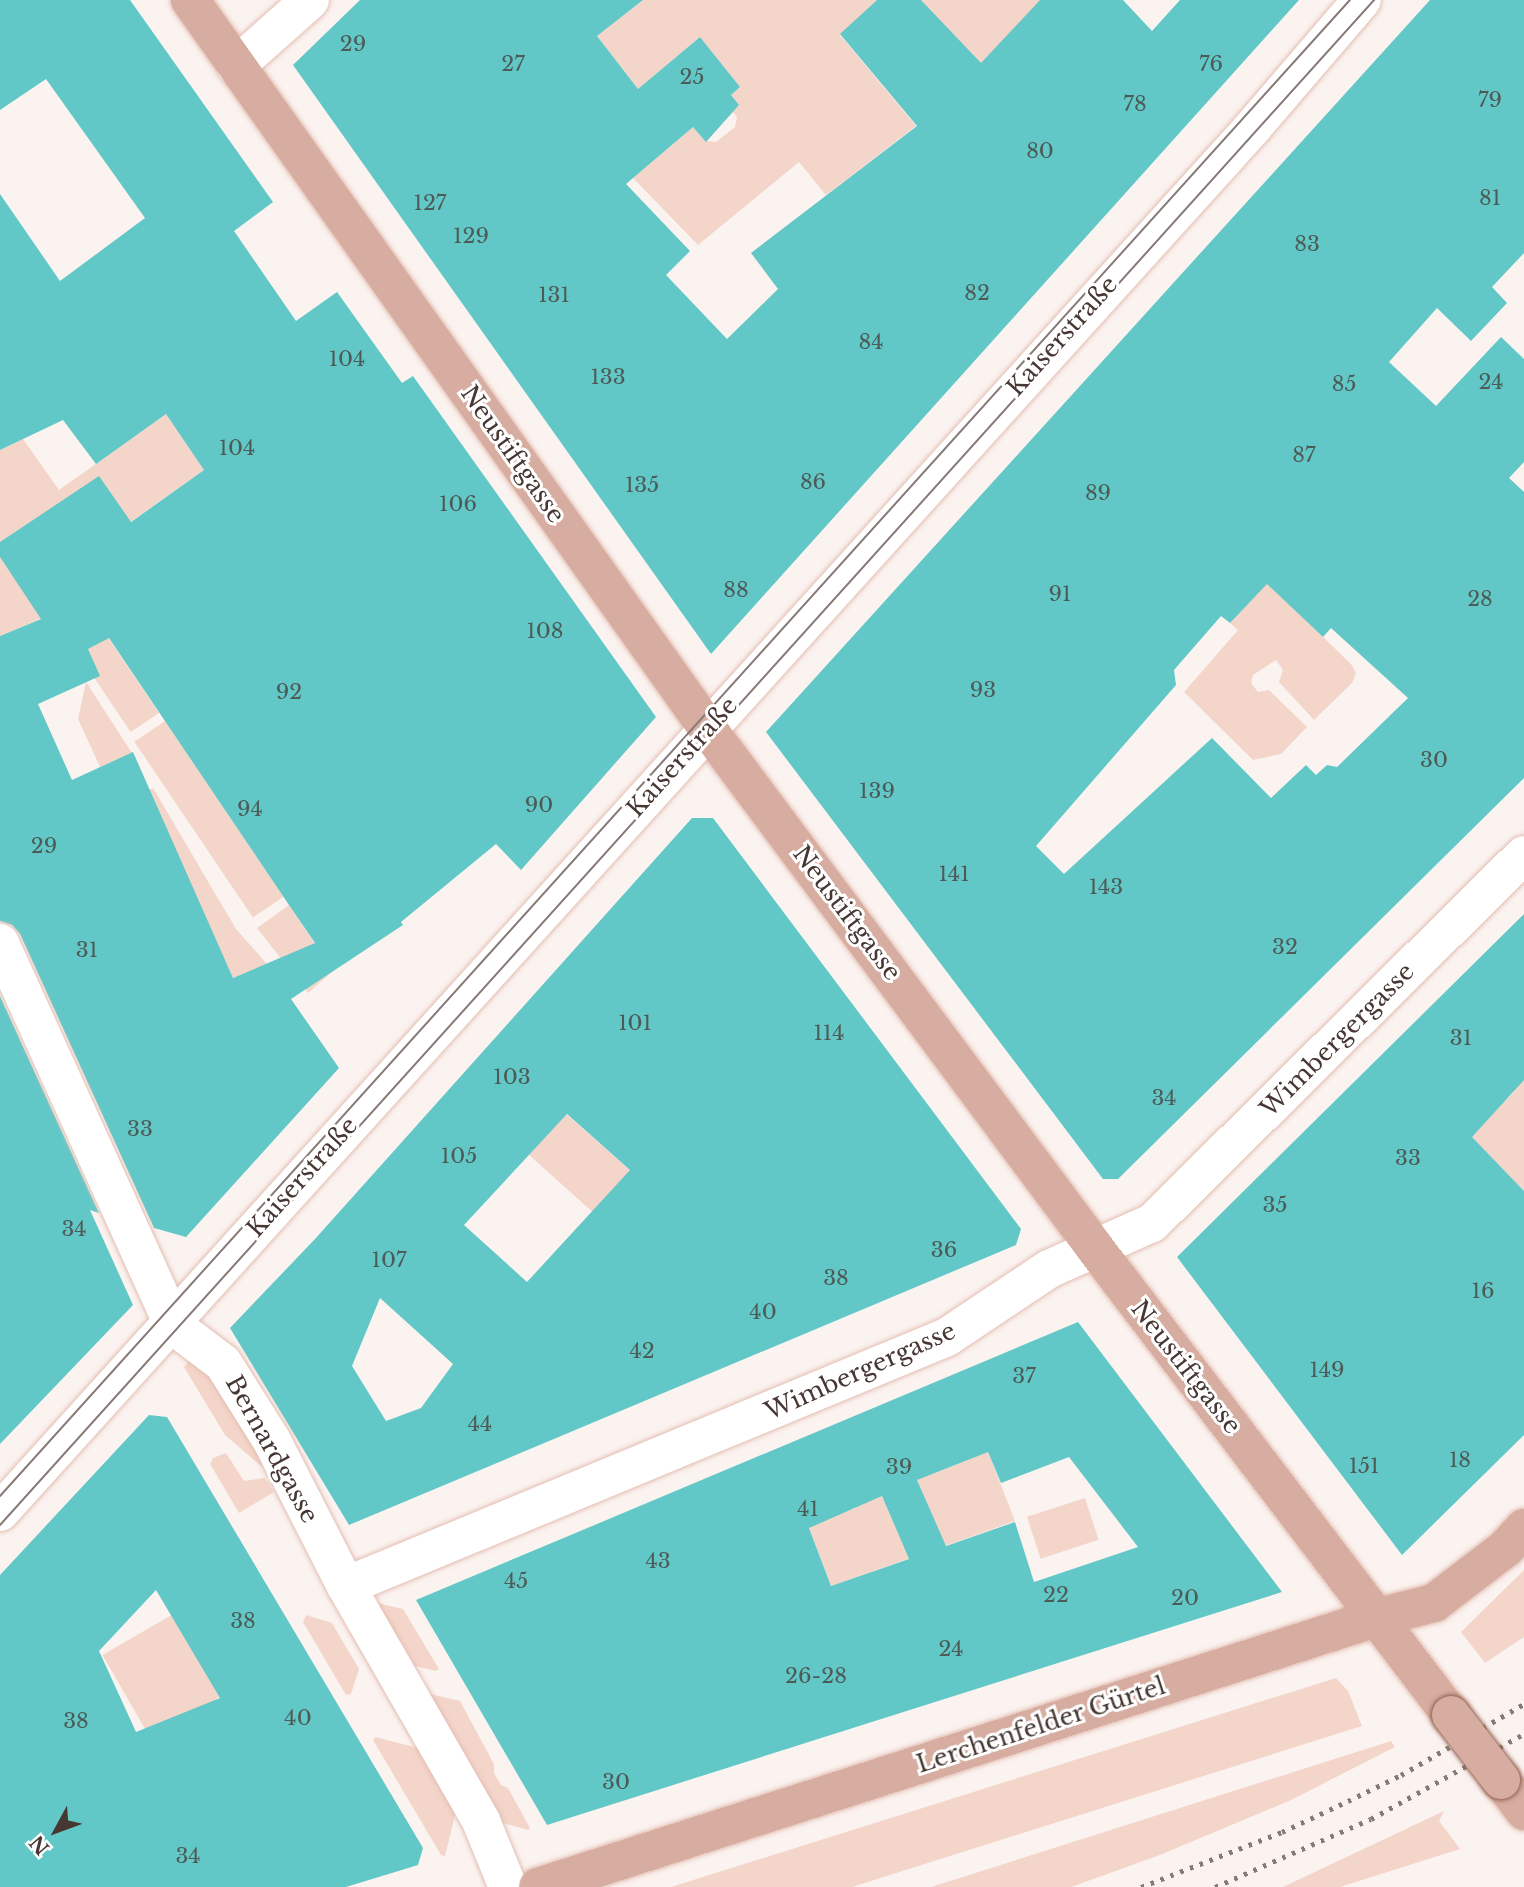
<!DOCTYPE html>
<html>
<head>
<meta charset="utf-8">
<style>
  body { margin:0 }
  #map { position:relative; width:1524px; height:1887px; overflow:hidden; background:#fbf3f0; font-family:"Libre Baskerville",serif }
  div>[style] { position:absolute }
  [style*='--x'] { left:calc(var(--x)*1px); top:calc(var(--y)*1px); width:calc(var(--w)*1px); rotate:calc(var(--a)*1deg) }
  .green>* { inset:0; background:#f4d5ca; transform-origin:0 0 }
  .building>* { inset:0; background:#61c8c7 }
  .roads { filter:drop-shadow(0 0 2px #e3beb2) drop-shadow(0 0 2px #e3beb2) }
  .minor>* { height:38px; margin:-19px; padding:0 19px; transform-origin:19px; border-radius:19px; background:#fff }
  .major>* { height:38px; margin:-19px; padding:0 19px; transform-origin:19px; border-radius:19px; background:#d6ada0 }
  .tram>* { height:2px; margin:-1px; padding:0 1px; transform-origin:1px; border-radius:1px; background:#877a76 }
  .rail>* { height:5px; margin-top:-2.5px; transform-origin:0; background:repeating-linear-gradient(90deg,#877a76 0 3.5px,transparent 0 10.5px) }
  .bridges { filter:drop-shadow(0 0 2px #926151) drop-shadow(0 0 2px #926151) }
  .major-bridge>* { height:38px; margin:-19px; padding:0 19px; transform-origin:19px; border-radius:19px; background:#d6ada0 }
  span { translate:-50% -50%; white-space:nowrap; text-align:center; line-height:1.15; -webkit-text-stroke:6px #fff; paint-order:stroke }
  .number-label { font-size:21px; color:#4d5b57 }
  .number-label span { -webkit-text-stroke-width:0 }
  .street-label { font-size:24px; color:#463732 }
  .north { position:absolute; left:21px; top:1796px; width:70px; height:70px; -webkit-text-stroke:5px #fff; paint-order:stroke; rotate:229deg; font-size:19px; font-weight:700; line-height:28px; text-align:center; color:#463732 }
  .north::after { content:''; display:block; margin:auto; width:24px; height:32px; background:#463732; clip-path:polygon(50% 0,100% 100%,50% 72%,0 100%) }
</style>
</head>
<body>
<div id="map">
  <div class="green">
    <div style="clip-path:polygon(643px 0,877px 0,840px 35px,916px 126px,826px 195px,799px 162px,698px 245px,633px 178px,693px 127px,706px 141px,716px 142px,735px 127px,737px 117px,733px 112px,739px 105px,731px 95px,740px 87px,700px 37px,638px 89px,597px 36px)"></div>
    <div style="clip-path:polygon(921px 0,1040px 0,981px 65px)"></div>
    <div style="clip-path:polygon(166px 414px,204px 470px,96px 546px,99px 477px,0 542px,0 450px,23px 439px,59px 490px)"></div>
    <div style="clip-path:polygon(1304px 543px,1329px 566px,1293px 608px,1351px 664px,1356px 673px,1352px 683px,1314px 720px,1279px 682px,1283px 670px,1276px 660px,1253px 675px,1251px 683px,1258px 692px,1269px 690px,1307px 727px,1281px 754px,1253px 760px,1184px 692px,1238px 630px,1230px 623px)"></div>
    <div style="clip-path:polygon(0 557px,42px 618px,0 636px)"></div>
    <div style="left:103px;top:630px;width:100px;height:34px;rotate:56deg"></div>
    <div style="clip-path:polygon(86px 682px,132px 753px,100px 767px,78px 719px)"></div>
    <div style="left:165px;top:721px;width:212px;height:37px;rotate:56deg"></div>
    <div style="clip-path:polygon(153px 788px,236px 929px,267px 964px,233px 978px,217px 944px,78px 822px)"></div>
    <div style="clip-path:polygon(289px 905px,333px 971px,308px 993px,257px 928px)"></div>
    <div style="clip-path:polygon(1524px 1066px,1524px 1191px,1462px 1127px,1506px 1100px,1514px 1092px,1507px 1083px)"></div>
    <div style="clip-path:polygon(565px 1113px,740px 1267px,643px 1257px,510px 1138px)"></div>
    <div style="clip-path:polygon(196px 1353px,275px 1470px,261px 1466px,225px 1435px,184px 1367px)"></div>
    <div style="clip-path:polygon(985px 1444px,1015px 1521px,831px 1586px,808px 1525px,856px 1508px,853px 1499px,879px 1489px,909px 1559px,945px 1546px,917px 1480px,922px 1470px,937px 1472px,963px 1462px)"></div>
    <div style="clip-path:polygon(226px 1453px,244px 1481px,265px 1478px,274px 1492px,239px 1513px,210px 1464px,213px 1458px)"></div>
    <div style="left:1085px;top:1498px;width:44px;height:61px;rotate:72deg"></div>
    <div style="clip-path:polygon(1524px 1570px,1524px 1637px,1485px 1663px,1461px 1632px)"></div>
    <div style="clip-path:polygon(377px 1603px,403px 1609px,439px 1669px,436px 1671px,415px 1666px,401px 1641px,382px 1636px)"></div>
    <div style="left:189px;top:1605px;width:95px;height:100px;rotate:60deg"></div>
    <div style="clip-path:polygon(306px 1615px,332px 1623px,359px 1669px,351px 1694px,346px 1695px,303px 1622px)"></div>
    <div style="clip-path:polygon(1336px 1678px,1348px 1691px,1362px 1726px,852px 1887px,671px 1887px)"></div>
    <div style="clip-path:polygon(413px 1690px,460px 1701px,494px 1764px,494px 1773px,501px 1785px,508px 1788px,530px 1828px,528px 1830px,489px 1819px)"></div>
    <div style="clip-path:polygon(375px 1737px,418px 1748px,456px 1811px,445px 1856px,441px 1855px,373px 1740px)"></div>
    <div style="clip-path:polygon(1391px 1741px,1395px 1747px,1289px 1801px,1160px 1855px,1071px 1887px,931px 1887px)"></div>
    <div style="clip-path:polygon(1444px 1811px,1439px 1821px,1460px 1849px,1340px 1887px,1283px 1887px)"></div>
  </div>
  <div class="building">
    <div style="clip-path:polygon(evenodd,0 0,130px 0,273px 202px,234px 231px,296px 321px,337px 292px,402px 383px,413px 376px,656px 717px,521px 870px,496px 844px,401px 922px,403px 925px,291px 999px,339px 1068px,186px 1237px,154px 1228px,20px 934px,12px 925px,0 921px,0 636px,41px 619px,0 557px,0 542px,99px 476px,131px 522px,204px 470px,166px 414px,96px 464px,63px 420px,0 450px,0 194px,60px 281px,145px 218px,46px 79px,0 110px,0 0,109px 638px,289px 905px,315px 943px,233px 978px,133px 752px,72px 780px,38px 704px,100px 676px,88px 649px,109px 638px)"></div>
    <div style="clip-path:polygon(360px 0,643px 0,597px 36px,638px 89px,700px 37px,740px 87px,731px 95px,739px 105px,706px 142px,693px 127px,626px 184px,690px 251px,666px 275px,727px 339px,778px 289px,751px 253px,917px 126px,840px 34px,877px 0,921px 0,981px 63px,1040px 0,1123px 0,1152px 31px,1180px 0,1299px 0,711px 654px,293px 65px)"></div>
    <div style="clip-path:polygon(evenodd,1430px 0,1524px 0,1524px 253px,1492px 287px,1507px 303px,1471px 341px,1437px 308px,1389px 362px,1436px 406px,1501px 337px,1524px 359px,1524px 462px,1509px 478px,1524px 492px,1524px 778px,1118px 1179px,1103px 1179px,766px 732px,1430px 0,1267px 584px,1323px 637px,1331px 628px,1408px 698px,1337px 767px,1327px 765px,1316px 775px,1306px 765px,1271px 798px,1212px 738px,1064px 874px,1036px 846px,1176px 685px,1174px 670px,1221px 616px,1230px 623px,1267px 584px)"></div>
    <div style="clip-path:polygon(evenodd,692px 818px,713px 818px,1021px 1229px,1016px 1245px,349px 1525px,230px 1328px,315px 1239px,692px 818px,567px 1114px,630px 1170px,527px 1282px,464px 1225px,567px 1114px,692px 818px,380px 1298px,453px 1364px,421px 1408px,386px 1421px,352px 1366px,380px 1298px)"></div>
    <div style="clip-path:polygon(1524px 914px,1524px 1080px,1472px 1137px,1524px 1191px,1524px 1435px,1402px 1555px,1177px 1257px)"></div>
    <div style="clip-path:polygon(0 996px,99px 1213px,90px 1210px,133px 1305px,0 1444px)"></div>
    <div style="clip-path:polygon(evenodd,1078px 1322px,1282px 1592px,547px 1825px,416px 1600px,1078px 1322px,988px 1452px,1001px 1483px,1069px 1457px,1138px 1547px,1034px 1582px,1015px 1522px,946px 1546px,917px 1480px,988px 1452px,1078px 1322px,882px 1496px,909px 1559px,831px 1586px,809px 1528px,882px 1496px)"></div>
    <div style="clip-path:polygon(evenodd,149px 1415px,167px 1417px,423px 1848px,418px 1865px,346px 1887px,0 1887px,0 1575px,149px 1415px,156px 1590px,220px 1698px,136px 1732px,99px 1651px,156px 1590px)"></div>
  </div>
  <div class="roads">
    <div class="minor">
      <div style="--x:236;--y:66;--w:99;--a:-41.7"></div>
      <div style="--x:0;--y:943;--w:406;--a:65.6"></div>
      <div style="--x:168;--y:1313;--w:19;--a:58"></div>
      <div style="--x:178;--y:1329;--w:56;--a:37.1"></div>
      <div style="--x:223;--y:1363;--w:92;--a:57.9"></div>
      <div style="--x:272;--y:1441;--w:163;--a:63"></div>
      <div style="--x:346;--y:1586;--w:271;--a:60.1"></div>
      <div style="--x:481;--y:1821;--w:71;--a:67.8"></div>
      <div style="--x:0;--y:1512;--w:1868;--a:-47.86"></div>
      <div style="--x:1253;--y:127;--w:167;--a:-49.4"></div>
      <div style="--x:346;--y:1586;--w:651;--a:-22.5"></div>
      <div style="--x:947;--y:1337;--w:123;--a:-33.7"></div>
      <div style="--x:1049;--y:1269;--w:113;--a:-24.1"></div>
      <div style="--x:1152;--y:1223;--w:523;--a:-44.69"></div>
    </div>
    <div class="major">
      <div style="--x:190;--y:0;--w:903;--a:54.6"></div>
      <div style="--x:713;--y:736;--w:639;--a:53.27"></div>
      <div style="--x:1095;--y:1248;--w:587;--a:52.68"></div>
      <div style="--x:1501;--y:1780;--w:39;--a:53"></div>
      <div style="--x:538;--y:1887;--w:883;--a:-17.8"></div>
      <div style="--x:1379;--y:1617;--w:57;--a:-14.3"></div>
      <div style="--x:1434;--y:1603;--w:91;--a:-37.4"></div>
      <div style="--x:1506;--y:1548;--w:27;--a:-48"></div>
    </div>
  </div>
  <div class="tram">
    <div style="--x:0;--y:1496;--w:2015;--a:-47.94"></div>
    <div style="--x:0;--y:1525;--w:2053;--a:-47.98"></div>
  </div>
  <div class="rail">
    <div style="--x:1141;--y:1887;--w:151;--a:-21.3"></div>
    <div style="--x:1282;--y:1832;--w:73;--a:-25.2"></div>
    <div style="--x:1348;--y:1801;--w:59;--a:-26.1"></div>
    <div style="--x:1401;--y:1775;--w:142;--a:-30"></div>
    <div style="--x:1215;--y:1887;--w:170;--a:-23.6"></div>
    <div style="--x:1371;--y:1819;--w:175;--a:-29.1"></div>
  </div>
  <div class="bridges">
    <div class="major-bridge">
      <div style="--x:1451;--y:1715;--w:82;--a:52.4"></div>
    </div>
  </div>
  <div class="number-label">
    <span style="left:353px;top:44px">29</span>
    <span style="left:513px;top:64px">27</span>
    <span style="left:1211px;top:64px">76</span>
    <span style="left:692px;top:77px">25</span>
    <span style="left:1490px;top:100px">79</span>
    <span style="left:1135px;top:104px">78</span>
    <span style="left:1040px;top:151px">80</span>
    <span style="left:1490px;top:198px">81</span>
    <span style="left:430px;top:203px">127</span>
    <span style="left:471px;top:236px">129</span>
    <span style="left:1307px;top:244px">83</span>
    <span style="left:977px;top:293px">82</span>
    <span style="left:554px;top:295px">131</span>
    <span style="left:871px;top:342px">84</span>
    <span style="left:347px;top:359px">104</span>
    <span style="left:608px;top:377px">133</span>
    <span style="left:1491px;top:382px">24</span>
    <span style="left:1344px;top:384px">85</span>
    <span style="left:237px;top:448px">104</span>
    <span style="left:1304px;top:455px">87</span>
    <span style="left:813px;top:482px">86</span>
    <span style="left:642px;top:485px">135</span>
    <span style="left:1098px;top:493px">89</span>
    <span style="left:458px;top:504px">106</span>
    <span style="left:736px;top:590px">88</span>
    <span style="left:1060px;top:594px">91</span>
    <span style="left:1480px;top:599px">28</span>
    <span style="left:545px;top:631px">108</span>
    <span style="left:983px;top:690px">93</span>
    <span style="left:289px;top:692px">92</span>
    <span style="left:1434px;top:760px">30</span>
    <span style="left:877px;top:791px">139</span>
    <span style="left:539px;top:805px">90</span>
    <span style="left:250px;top:809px">94</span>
    <span style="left:44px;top:846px">29</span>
    <span style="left:954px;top:874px">141</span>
    <span style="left:1106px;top:887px">143</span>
    <span style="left:1285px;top:947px">32</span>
    <span style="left:87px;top:950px">31</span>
    <span style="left:635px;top:1023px">101</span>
    <span style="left:829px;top:1033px">114</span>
    <span style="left:1461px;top:1038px">31</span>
    <span style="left:512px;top:1077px">103</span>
    <span style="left:1164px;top:1098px">34</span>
    <span style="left:140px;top:1129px">33</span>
    <span style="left:459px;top:1156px">105</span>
    <span style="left:1408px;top:1158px">33</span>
    <span style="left:1275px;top:1205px">35</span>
    <span style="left:74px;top:1229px">34</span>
    <span style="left:944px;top:1250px">36</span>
    <span style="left:389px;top:1260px">107</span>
    <span style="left:836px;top:1278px">38</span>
    <span style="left:1483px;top:1291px">16</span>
    <span style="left:763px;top:1312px">40</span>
    <span style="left:642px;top:1351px">42</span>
    <span style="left:1327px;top:1370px">149</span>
    <span style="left:1024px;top:1376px">37</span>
    <span style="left:480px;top:1424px">44</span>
    <span style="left:1460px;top:1460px">18</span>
    <span style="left:1364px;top:1466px">151</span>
    <span style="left:899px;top:1467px">39</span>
    <span style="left:808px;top:1509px">41</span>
    <span style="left:658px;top:1561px">43</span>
    <span style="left:516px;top:1581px">45</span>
    <span style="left:1056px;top:1595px">22</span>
    <span style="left:1185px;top:1598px">20</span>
    <span style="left:243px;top:1621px">38</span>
    <span style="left:951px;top:1649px">24</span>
    <span style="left:816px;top:1676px">26-28</span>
    <span style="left:298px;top:1718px">40</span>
    <span style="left:76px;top:1721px">38</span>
    <span style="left:616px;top:1782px">30</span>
    <span style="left:188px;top:1856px">34</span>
  </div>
  <div class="street-label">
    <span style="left:1062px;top:336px;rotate:-48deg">Kaiserstraße</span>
    <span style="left:513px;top:454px;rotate:55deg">Neustiftgasse</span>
    <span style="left:682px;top:757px;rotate:-48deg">Kaiserstraße</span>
    <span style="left:847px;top:913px;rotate:53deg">Neustiftgasse</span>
    <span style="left:1337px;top:1040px;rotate:-45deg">Wimbergergasse</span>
    <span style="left:302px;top:1177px;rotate:-48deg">Kaiserstraße</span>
    <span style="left:1186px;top:1367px;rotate:52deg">Neustiftgasse</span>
    <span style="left:860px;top:1371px;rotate:-24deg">Wimbergergasse</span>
    <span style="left:272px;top:1449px;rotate:61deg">Bernardgasse</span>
    <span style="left:1041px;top:1725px;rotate:-18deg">Lerchenfelder Gürtel</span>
  </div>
  <div class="north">N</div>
</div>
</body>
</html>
